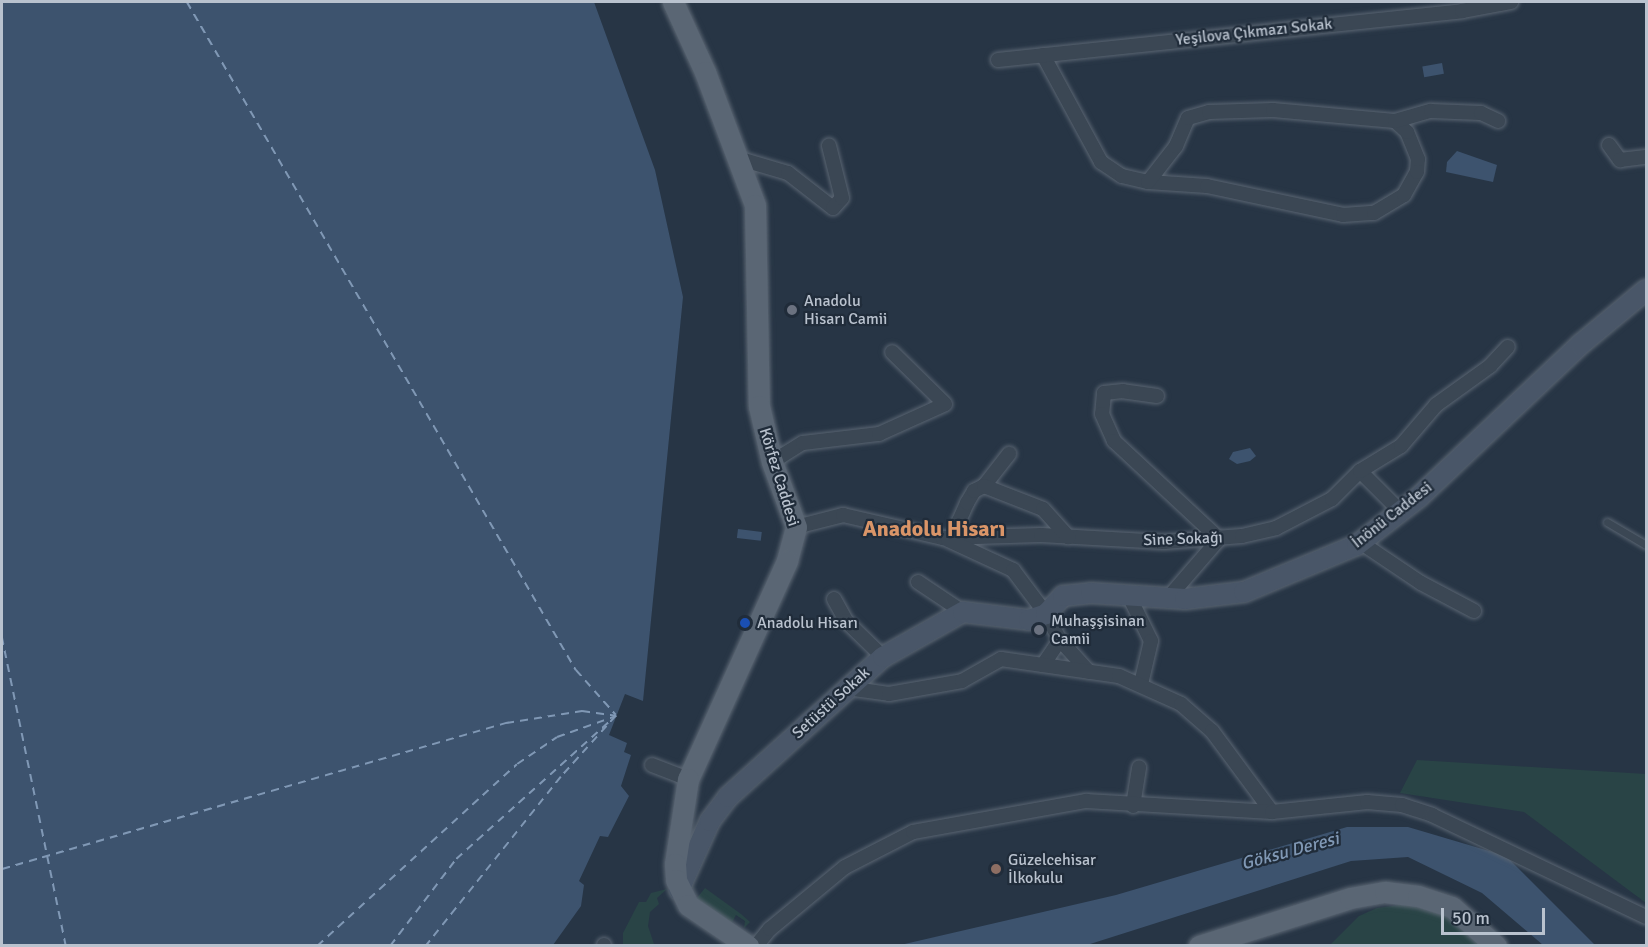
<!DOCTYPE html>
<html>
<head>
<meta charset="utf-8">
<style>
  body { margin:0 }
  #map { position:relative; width:1648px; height:947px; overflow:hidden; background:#273545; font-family:Signika,sans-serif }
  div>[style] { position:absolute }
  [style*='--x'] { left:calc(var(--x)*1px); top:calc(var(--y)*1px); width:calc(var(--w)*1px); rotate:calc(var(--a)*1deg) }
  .green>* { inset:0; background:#294446 }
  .water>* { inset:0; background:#3d536e; transform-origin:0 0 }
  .ferry>* { height:1.5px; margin-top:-0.75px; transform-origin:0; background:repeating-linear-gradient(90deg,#8098b5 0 8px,transparent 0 14px) }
  .roads { filter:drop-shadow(0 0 2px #5a6572) drop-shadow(0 0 2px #5a6572) }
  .lane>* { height:7px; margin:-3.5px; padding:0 3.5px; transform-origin:3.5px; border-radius:3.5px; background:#3b4754 }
  .street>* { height:14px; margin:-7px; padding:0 7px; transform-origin:7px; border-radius:7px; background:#3b4754 }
  .secondary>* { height:20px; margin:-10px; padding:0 10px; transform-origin:10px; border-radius:10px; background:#495668 }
  .primary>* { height:21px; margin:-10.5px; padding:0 10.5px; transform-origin:10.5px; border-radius:10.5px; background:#5a6674 }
  .dots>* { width:16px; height:16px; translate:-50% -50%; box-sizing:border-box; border:3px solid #202c3a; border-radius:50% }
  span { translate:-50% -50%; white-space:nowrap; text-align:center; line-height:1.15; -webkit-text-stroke:4.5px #202c3a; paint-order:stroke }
  .street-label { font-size:16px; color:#b9c2ce }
  .poi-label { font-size:16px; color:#b9c2ce }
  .left { translate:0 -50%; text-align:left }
  .water-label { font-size:18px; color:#8098b5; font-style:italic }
  .district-label { font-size:22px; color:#da9568; font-weight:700 }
  .frame { position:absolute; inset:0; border:3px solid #b9c2ce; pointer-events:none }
  .scale { position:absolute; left:1441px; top:908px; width:104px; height:27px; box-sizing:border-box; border:3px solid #b9c2ce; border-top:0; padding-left:8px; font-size:18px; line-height:21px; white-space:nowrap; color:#b9c2ce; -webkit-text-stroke:4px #202c3a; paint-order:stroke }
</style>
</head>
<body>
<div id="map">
  <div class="green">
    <div style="clip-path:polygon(1417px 760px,1646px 774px,1646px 903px,1524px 812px,1400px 793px)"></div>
    <div style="clip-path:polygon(705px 888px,741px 914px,750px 922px,744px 928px,745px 921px,736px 915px,729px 928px,696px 899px)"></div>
    <div style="clip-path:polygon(667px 889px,657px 898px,659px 904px,650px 912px,648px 926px,654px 944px,623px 945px,623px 933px,639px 902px,646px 902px,651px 893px)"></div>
    <div style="clip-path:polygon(1407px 904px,1445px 912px,1483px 946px,1329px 946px,1359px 916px,1377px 908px)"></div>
  </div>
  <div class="water">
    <div style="clip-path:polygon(2px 2px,594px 2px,655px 170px,683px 297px,643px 701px,625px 694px,609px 735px,627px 743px,624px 752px,631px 755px,621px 786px,629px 796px,608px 837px,600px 836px,579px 881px,584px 885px,581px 906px,553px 945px,2px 945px)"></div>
    <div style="left:1442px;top:63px;width:11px;height:20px;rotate:80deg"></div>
    <div style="clip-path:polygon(1457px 151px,1497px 165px,1493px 182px,1446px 172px,1447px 162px)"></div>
    <div style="clip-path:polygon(1250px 448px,1256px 456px,1250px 461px,1237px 464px,1229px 459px,1233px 452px)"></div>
    <div style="left:738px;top:529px;width:24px;height:9px;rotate:7deg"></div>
    <div style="clip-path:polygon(1347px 827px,1408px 827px,1506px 856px,1595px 945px,1543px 945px,1482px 893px,1408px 857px,1351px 861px,1087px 945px,896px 946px,1116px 895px)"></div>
  </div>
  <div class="ferry">
    <div style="--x:187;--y:2;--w:773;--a:59.79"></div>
    <div style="--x:576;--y:670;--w:60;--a:48.4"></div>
    <div style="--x:2;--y:637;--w:316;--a:78.3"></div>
    <div style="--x:2;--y:869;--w:525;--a:-16.16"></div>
    <div style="--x:506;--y:723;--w:77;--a:-9"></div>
    <div style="--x:582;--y:711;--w:34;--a:8"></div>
    <div style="--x:616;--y:716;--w:82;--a:132"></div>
    <div style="--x:561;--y:777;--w:216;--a:128.6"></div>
    <div style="--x:317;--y:946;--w:270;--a:-42.3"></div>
    <div style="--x:517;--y:764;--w:48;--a:-34"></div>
    <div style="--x:557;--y:737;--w:63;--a:-19.6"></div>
    <div style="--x:390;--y:946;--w:109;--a:-52.8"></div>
    <div style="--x:456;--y:859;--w:208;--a:-41.9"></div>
  </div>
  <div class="roads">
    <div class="lane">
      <div style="--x:1607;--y:522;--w:45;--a:30.5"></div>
    </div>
    <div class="street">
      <div style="--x:1043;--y:55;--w:122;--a:61.5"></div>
      <div style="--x:1101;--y:162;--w:25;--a:34"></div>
      <div style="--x:1122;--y:176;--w:27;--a:13"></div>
      <div style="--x:1148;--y:182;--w:59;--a:3.9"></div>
      <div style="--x:1207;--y:186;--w:139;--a:12"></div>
      <div style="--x:1343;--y:215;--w:31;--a:-4"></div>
      <div style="--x:1374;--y:213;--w:35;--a:-31"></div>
      <div style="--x:1404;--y:195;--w:26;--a:-61"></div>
      <div style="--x:1417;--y:172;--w:13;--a:-86"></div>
      <div style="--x:1418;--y:159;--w:29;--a:-112"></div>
      <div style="--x:1407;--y:132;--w:16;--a:-137"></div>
      <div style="--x:998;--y:60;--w:467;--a:-6"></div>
      <div style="--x:1462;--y:11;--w:50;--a:-10.4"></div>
      <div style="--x:1609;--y:145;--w:19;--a:54"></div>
      <div style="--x:1620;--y:160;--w:26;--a:-7"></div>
      <div style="--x:737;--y:158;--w:53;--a:16.4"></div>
      <div style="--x:788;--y:173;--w:57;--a:37.9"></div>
      <div style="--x:833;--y:208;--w:13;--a:-48"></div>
      <div style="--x:842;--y:198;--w:54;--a:-104"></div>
      <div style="--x:1148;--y:182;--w:46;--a:-52.1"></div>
      <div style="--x:1176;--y:146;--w:30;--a:-67"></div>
      <div style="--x:1188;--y:118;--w:22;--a:-16"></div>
      <div style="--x:1209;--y:112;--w:64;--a:-1.8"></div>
      <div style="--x:1273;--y:110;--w:122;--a:5.2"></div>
      <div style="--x:1395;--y:121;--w:37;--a:-16"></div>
      <div style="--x:1431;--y:111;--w:50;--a:2.3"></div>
      <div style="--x:1481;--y:113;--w:19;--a:25"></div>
      <div style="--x:1157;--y:396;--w:34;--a:-172"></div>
      <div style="--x:1123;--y:391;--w:19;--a:174"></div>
      <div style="--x:1104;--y:393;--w:21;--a:95"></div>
      <div style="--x:1102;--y:414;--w:30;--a:66"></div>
      <div style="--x:1114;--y:441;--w:144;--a:43"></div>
      <div style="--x:1219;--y:539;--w:78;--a:130.8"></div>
      <div style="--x:772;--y:462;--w:36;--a:-32"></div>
      <div style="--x:803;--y:443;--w:77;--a:-6.8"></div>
      <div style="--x:879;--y:434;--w:72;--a:-24.4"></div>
      <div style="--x:945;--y:404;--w:74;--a:-135.5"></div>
      <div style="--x:1360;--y:471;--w:57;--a:45"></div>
      <div style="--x:984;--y:486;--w:41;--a:-52"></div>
      <div style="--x:796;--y:527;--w:49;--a:-14.3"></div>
      <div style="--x:843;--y:515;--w:103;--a:13"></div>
      <div style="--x:943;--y:538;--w:98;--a:-1.8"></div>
      <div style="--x:1041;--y:535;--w:123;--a:3.3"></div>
      <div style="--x:1164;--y:542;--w:78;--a:-4.4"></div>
      <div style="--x:1242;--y:536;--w:35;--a:-13"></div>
      <div style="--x:1276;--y:528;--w:63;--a:-27.4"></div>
      <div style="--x:1332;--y:499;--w:40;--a:-45"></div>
      <div style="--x:1360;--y:471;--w:48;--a:-31.4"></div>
      <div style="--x:1401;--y:446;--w:54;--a:-49.5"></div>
      <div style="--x:1436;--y:405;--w:67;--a:-35.8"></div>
      <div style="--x:1490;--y:366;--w:26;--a:-47"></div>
      <div style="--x:958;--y:538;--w:17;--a:-87"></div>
      <div style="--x:959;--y:521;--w:20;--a:-66"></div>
      <div style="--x:967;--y:503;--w:14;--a:-60"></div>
      <div style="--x:974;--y:491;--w:11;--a:-27"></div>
      <div style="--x:984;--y:486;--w:63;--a:21.3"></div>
      <div style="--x:1043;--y:509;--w:38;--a:48"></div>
      <div style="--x:948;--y:540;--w:72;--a:24.8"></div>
      <div style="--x:1013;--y:570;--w:55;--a:53.1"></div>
      <div style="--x:1046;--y:614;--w:30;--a:62"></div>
      <div style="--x:1060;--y:640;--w:43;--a:47.8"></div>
      <div style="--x:1360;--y:542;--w:73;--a:33.9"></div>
      <div style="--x:1421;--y:583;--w:60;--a:27.8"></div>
      <div style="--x:918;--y:582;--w:54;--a:33.7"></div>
      <div style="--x:1128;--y:594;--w:52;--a:63.9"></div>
      <div style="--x:1151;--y:641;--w:44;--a:103.1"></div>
      <div style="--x:834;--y:599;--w:25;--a:61"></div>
      <div style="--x:846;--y:621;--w:52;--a:44.2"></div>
      <div style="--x:1043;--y:665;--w:30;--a:-56"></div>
      <div style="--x:847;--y:688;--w:42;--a:8.1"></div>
      <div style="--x:889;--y:694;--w:74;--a:-10.1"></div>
      <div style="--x:962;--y:681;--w:45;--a:-29.4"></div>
      <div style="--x:1001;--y:659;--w:119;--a:8.2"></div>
      <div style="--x:1119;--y:676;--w:68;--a:24.3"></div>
      <div style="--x:1181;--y:704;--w:41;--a:41.1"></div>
      <div style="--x:1212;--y:731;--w:101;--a:53.5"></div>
      <div style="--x:652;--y:765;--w:39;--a:21"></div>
      <div style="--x:1133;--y:806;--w:39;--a:-81"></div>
      <div style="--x:604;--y:945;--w:1;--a:90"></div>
      <div style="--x:756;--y:946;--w:22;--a:-51"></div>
      <div style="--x:770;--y:929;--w:97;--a:-39.6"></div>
      <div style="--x:845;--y:867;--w:76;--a:-27.2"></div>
      <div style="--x:913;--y:832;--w:176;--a:-10.2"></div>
      <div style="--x:1086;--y:801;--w:186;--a:3.4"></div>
      <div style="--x:1272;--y:812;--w:96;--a:-6"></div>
      <div style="--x:1367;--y:802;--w:35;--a:5"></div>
      <div style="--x:1402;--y:805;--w:32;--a:18"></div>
      <div style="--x:1432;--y:815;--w:237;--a:25.5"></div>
    </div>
    <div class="secondary">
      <div style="--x:679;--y:890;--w:76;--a:-65.8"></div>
      <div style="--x:710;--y:821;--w:30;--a:-53"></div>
      <div style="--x:728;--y:797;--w:209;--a:-42.1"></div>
      <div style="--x:883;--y:657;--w:92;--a:-29.4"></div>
      <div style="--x:963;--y:612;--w:66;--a:6.9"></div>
      <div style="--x:1029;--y:620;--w:18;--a:-19"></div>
      <div style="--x:1046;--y:614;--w:25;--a:-47"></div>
      <div style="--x:1063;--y:596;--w:28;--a:-6"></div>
      <div style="--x:1091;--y:593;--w:94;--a:3.7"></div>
      <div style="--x:1185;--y:599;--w:59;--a:-6.8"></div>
      <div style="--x:1244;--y:592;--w:122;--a:-22.6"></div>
      <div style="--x:1357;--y:545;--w:78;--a:-37.7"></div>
      <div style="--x:1419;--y:497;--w:223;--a:-43.4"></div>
      <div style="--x:1581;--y:344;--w:85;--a:-39.7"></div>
    </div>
    <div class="primary">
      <div style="--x:673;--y:2;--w:77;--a:65.4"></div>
      <div style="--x:705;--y:72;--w:142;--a:69.4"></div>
      <div style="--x:755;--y:205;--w:201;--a:88.9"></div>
      <div style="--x:759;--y:406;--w:57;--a:76.9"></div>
      <div style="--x:772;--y:462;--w:69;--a:69.7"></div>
      <div style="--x:796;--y:527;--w:35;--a:105"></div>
      <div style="--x:787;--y:561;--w:239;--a:114.4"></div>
      <div style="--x:688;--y:779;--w:86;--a:98.7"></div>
      <div style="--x:675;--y:864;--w:16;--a:86"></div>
      <div style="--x:676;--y:880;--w:28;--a:64"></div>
      <div style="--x:688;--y:905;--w:73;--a:34.3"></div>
      <div style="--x:1199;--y:946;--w:158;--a:-17.6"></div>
      <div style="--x:1350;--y:898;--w:36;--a:-10"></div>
      <div style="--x:1385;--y:892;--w:33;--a:7"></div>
      <div style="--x:1418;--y:896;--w:36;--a:18"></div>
      <div style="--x:1452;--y:907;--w:59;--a:41.6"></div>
    </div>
  </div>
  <div class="dots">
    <div style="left:792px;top:310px;background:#6b7280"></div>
    <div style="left:745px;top:623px;background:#1a4fb4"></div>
    <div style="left:1039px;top:630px;background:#6b7280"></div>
    <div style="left:996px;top:869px;background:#8d6e63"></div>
  </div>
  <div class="street-label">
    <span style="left:1254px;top:32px;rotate:-6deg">Yeşilova Çıkmazı Sokak</span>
    <span style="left:779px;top:477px;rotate:73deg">Körfez Caddesi</span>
    <span style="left:1392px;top:515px;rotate:-38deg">İnönü Caddesi</span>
    <span style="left:1183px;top:539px;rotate:-2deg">Sine Sokağı</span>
    <span style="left:831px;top:703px;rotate:-42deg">Setüstü Sokak</span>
  </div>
  <div class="poi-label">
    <span class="left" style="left:804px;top:310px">Anadolu<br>Hisarı Camii</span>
    <span class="left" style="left:1051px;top:630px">Muhaşşisinan<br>Camii</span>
    <span class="left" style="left:757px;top:623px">Anadolu Hisarı</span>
    <span class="left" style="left:1008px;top:869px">Güzelcehisar<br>İlkokulu</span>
  </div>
  <div class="water-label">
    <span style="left:1290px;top:851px;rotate:-15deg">Göksu Deresi</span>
  </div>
  <div class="district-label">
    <span style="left:934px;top:529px">Anadolu Hisarı</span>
  </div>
  <div class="frame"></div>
  <div class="scale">50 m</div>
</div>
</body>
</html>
